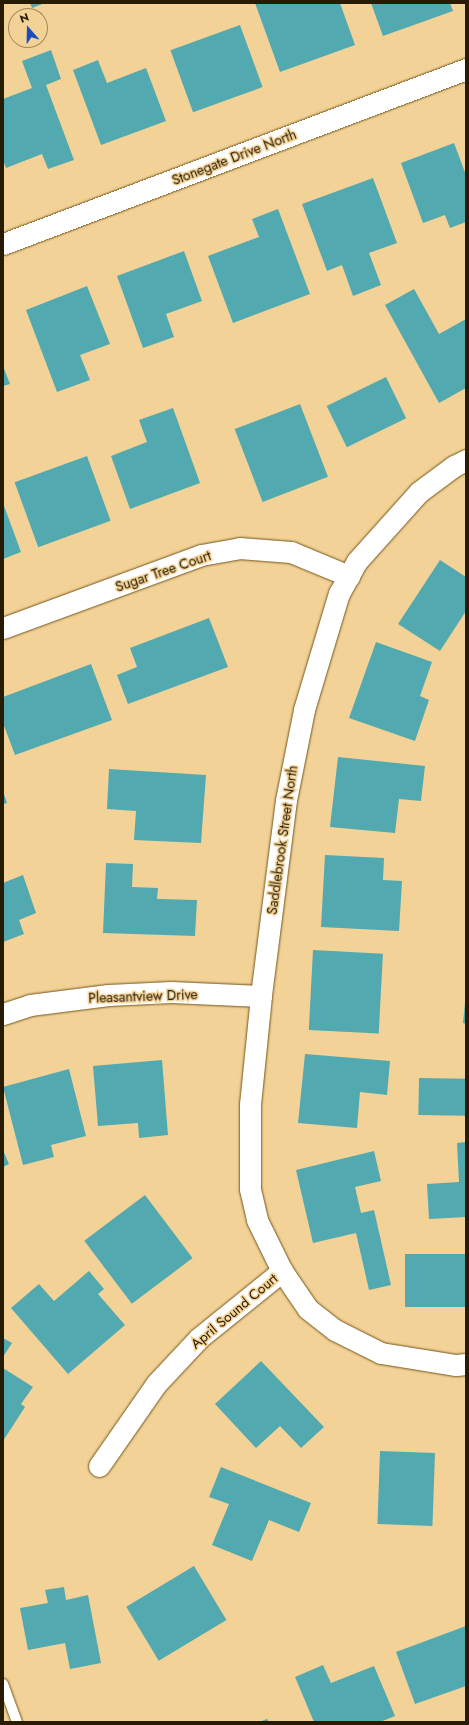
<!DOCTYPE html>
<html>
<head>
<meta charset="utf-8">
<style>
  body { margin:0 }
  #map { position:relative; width:469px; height:1725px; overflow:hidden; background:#f3d297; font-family:Jost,sans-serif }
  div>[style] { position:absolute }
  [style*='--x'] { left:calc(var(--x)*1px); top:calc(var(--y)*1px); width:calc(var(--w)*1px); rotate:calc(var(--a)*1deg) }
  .building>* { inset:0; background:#52a9b0; transform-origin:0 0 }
  .roads { filter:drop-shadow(0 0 1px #73571b) drop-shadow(0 0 1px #73571b) }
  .lane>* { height:10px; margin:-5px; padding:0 5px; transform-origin:5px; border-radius:5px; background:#fff }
  .street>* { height:21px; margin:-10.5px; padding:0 10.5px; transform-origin:10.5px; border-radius:10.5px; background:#fff }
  span { translate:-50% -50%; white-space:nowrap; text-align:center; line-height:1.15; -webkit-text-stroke:3px #f3d297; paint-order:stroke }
  .street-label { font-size:14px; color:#281b04 }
  .frame { position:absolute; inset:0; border:4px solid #281b04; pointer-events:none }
  .north { position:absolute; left:8px; top:8px; width:40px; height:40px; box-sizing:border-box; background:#f3d297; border:1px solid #a2895c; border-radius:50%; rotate:340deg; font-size:11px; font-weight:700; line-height:16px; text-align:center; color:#281b04 }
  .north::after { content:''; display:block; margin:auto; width:14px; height:18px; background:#184fbb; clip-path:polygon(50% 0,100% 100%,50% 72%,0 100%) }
</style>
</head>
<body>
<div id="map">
  <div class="building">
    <div style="clip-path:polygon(30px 3px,45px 3px,32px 8px)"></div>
    <div style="clip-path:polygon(255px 3px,340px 3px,355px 45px,280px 72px)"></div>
    <div style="clip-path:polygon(371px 3px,450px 3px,453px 11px,383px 36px)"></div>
    <div style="left:240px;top:25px;width:66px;height:74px;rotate:70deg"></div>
    <div style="clip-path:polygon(51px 50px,61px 79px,46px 85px,74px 160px,48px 169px,42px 154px,6px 168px,3px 160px,3px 99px,32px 88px,22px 61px)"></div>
    <div style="clip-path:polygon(98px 60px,107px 83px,146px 68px,166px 121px,101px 145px,73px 70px)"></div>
    <div style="clip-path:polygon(454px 143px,466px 175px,466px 222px,450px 228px,445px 215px,423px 223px,401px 163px)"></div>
    <div style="clip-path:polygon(373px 178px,397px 243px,369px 253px,381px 285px,353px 296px,342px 265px,327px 271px,302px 204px)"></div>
    <div style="clip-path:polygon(278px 209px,310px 294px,233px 323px,208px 256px,259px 237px,252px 219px)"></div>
    <div style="clip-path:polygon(184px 251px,202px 301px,166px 314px,174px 337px,143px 348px,117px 276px)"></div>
    <div style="clip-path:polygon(87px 286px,110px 344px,80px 355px,90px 380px,57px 392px,26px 310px)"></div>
    <div style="clip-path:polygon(414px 289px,439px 334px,466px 319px,466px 388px,439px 403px,385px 305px)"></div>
    <div style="clip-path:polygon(3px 366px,10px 384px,3px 386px)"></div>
    <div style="left:386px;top:377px;width:46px;height:66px;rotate:64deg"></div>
    <div style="left:300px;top:404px;width:78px;height:70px;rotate:69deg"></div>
    <div style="clip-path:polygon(173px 408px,200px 483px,130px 509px,111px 456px,147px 442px,139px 420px)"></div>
    <div style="left:87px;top:456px;width:69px;height:77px;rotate:70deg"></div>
    <div style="clip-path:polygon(3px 503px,21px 552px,3px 559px)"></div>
    <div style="clip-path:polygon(440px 560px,466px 577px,466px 611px,440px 651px,398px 624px)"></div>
    <div style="clip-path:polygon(209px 618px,228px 667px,128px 704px,117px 675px,137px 667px,130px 648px)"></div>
    <div style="clip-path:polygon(376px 642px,432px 662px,420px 696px,429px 700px,415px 741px,349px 718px)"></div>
    <div style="clip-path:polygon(91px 664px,112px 720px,15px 755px,3px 723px,3px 697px)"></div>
    <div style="clip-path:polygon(338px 757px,425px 766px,421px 801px,399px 799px,395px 833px,330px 827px)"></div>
    <div style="clip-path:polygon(109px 769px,206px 775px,201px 843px,134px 840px,136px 811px,107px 809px)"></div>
    <div style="clip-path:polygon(3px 791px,7px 803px,3px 804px)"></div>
    <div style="clip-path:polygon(325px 855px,384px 858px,383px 880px,402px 881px,399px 931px,321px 927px)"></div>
    <div style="clip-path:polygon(106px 863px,133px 864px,132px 887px,158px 888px,157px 899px,197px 900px,195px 936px,103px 933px)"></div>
    <div style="clip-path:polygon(23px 875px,36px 913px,19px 920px,24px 934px,3px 942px,3px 883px)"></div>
    <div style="left:313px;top:950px;width:70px;height:80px;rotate:3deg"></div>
    <div style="clip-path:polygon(465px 1003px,466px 1003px,466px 1024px,463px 1023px)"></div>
    <div style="clip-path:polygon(305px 1054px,390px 1061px,387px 1095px,360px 1092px,357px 1128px,298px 1123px)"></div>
    <div style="clip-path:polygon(162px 1060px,168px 1135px,139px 1138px,138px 1123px,98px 1126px,93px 1066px)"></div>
    <div style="clip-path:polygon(69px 1069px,86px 1136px,51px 1145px,54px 1157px,23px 1165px,3px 1087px)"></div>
    <div style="left:419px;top:1078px;width:47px;height:37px;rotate:1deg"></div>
    <div style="clip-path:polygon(466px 1142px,466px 1217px,429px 1219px,427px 1184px,459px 1182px,457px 1143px)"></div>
    <div style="clip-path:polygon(3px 1150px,9px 1164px,3px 1167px)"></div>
    <div style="clip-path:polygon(374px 1151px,381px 1181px,355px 1187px,361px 1213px,374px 1210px,391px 1285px,369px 1290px,356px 1233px,313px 1243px,296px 1170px)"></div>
    <div style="left:145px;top:1195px;width:79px;height:76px;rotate:53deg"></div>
    <div style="left:466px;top:1254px;width:53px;height:61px;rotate:90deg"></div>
    <div style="clip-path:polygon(89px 1271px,104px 1289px,98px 1294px,125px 1325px,68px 1374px,11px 1308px,39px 1284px,54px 1301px)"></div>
    <div style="clip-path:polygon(3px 1338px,12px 1343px,3px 1357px)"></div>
    <div style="clip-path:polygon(261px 1361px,324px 1427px,301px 1448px,280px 1426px,256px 1448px,215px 1404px)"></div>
    <div style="clip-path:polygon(3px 1368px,33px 1387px,21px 1404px,25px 1407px,3px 1441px)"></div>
    <div style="left:380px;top:1451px;width:55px;height:73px;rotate:2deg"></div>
    <div style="clip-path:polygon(221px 1467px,311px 1503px,299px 1532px,269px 1520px,252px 1561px,212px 1545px,229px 1504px,209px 1497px)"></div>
    <div style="left:194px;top:1566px;width:63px;height:79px;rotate:59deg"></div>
    <div style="clip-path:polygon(64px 1587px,66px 1600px,88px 1595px,101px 1663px,70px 1669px,65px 1643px,28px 1650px,20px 1608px,48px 1603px,45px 1590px)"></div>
    <div style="clip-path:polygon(466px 1626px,466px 1686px,415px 1704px,396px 1652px)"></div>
    <div style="clip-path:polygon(323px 1665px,331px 1683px,374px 1666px,395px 1716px,380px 1722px,314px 1722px,295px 1677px)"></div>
    <div style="clip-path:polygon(267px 1719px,269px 1722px,259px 1722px)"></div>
  </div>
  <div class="roads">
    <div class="lane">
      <div style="--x:3;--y:1684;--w:40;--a:69.8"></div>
    </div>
    <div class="street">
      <div style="--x:3;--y:244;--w:495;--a:-20.7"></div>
      <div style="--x:466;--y:460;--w:13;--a:153"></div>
      <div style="--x:454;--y:466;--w:44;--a:143.4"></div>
      <div style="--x:419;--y:492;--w:93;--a:131.9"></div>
      <div style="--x:357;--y:561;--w:37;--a:119"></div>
      <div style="--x:339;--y:593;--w:122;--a:106.7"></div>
      <div style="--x:304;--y:710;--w:92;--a:101.3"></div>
      <div style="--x:286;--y:800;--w:198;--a:97.3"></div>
      <div style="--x:261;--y:996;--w:109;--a:95.8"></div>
      <div style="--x:250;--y:1104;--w:85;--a:90"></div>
      <div style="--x:250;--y:1189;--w:32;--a:77"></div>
      <div style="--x:257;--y:1220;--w:57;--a:63.9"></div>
      <div style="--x:282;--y:1271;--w:46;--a:55.6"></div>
      <div style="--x:308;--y:1309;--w:34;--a:38"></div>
      <div style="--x:335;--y:1330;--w:51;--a:26.6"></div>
      <div style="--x:381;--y:1353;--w:76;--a:9.1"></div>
      <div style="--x:456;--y:1365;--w:10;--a:-6"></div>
      <div style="--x:3;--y:628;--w:211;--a:-20.2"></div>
      <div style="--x:201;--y:555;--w:39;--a:-10"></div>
      <div style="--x:239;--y:548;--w:52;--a:4.4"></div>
      <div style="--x:291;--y:552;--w:63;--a:22.5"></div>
      <div style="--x:3;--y:1014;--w:28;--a:-18"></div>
      <div style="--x:30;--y:1005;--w:79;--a:-7.3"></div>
      <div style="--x:108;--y:995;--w:63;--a:-2.7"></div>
      <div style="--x:171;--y:992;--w:90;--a:2.5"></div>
      <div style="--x:99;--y:1466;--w:100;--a:-55.2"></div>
      <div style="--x:156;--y:1384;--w:63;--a:-46.9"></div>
      <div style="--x:199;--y:1338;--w:107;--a:-38.9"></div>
    </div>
  </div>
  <div class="street-label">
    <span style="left:234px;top:157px;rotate:-21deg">Stonegate Drive North</span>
    <span style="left:163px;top:571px;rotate:-19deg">Sugar Tree Court</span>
    <span style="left:282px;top:840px;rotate:-82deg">Saddlebrook Street North</span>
    <span style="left:143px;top:996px;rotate:-2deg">Pleasantview Drive</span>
    <span style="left:234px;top:1311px;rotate:-40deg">April Sound Court</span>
  </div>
  <div class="frame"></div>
  <div class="north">N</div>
</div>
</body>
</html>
